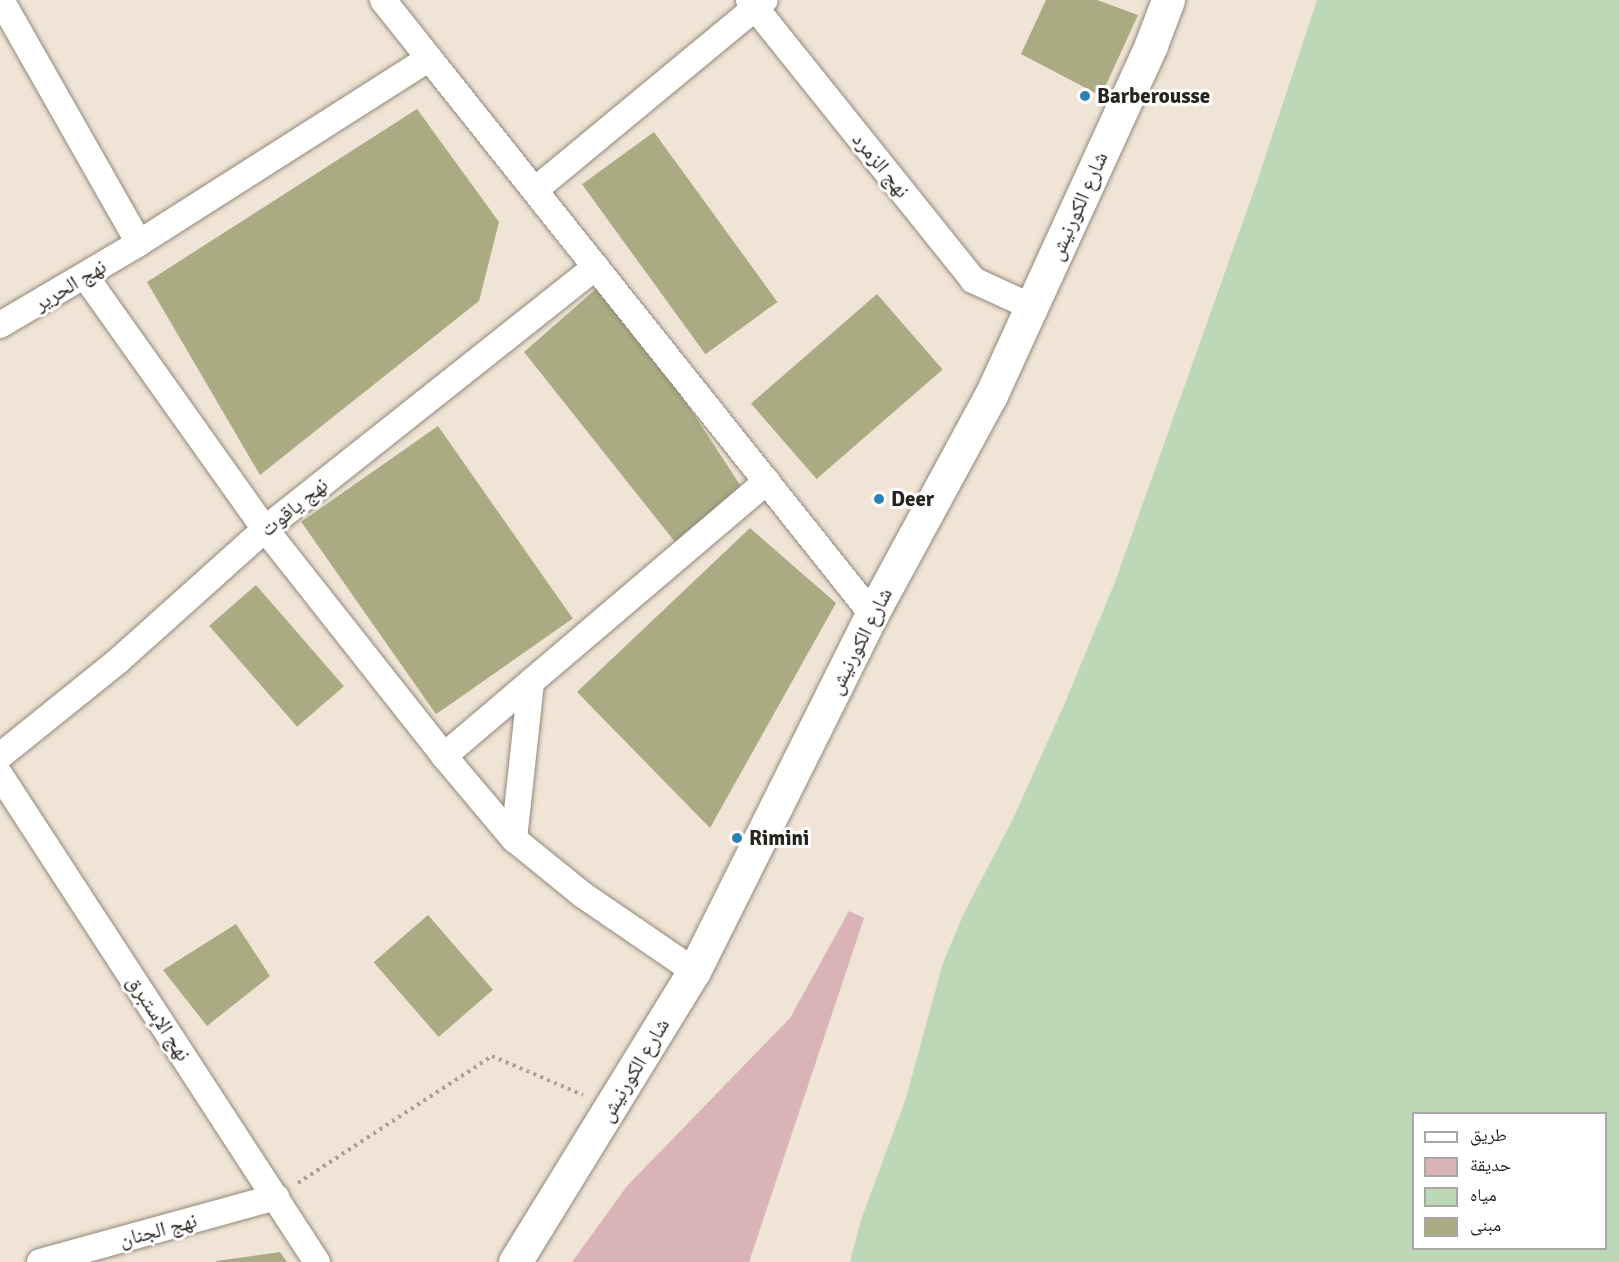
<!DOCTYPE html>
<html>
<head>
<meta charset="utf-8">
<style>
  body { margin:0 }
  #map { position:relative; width:1619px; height:1262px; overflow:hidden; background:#efe4d5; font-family:Signika,"Noto Naskh Arabic",sans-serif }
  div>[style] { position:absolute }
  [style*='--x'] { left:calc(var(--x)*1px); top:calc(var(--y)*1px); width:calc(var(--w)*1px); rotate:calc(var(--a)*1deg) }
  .green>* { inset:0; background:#dab3b6 }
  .water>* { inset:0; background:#bcd8b6 }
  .building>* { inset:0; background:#aaab83; transform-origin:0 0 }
  .path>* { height:4px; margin-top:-2px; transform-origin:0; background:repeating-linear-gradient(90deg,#aaa195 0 3px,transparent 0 7.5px) }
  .roads { filter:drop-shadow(0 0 2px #92887a) drop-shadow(0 0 2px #92887a) }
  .minor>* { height:26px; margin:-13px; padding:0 13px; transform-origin:13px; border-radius:13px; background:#fff }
  .secondary>* { height:33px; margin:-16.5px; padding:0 16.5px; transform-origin:16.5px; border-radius:16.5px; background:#fff }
  .dots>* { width:16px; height:16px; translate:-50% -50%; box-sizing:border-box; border:3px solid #fff; border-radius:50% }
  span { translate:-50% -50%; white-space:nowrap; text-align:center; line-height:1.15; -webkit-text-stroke:6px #fff; paint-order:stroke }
  .poi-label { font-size:21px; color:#28241e; font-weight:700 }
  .left { translate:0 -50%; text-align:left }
  .street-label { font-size:21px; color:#28241e }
  .legend { position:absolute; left:1412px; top:1112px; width:195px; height:138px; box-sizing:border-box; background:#fff; border:2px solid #a9a7a5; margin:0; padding:8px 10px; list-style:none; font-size:18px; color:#28241e }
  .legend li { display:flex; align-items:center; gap:12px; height:30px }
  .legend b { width:30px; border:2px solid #a9a7a5 }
</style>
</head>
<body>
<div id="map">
  <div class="green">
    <div style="clip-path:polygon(849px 911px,864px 918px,749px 1262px,572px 1262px,627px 1186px,790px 1018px)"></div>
  </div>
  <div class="water">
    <div style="clip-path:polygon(evenodd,1317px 0,1619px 0,1619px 1262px,850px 1262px,861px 1220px,906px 1098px,943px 963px,964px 913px,1013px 819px,1064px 705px,1115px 582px,1257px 182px,1317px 0,1414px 1114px,1606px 1114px,1606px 1248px,1414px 1248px,1414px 1114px)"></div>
  </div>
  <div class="building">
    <div style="clip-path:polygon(1046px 0,1097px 0,1138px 15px,1101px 96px,1021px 54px)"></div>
    <div style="clip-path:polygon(417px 109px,499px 222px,479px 301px,260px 475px,147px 282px)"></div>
    <div style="left:654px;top:132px;width:210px;height:89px;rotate:54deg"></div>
    <div style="clip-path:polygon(606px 280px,748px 497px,683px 552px,524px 352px)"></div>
    <div style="left:877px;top:294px;width:100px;height:167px;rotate:49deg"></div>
    <div style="left:438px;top:426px;width:235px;height:167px;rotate:55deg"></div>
    <div style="clip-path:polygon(750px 528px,836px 603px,710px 828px,577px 692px)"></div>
    <div style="left:256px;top:585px;width:134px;height:62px;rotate:49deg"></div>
    <div style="left:428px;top:915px;width:99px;height:72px;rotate:49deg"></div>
    <div style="clip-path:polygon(236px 924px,270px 976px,207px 1026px,163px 970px)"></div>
    <div style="clip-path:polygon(280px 1252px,287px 1262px,216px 1262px,216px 1261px)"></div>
  </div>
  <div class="path">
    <div style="--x:298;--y:1183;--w:232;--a:-33.2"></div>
    <div style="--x:492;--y:1056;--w:99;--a:23.2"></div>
  </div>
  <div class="roads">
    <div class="minor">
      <div style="--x:1;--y:0;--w:279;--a:60.4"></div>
      <div style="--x:139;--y:243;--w:344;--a:-32.5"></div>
      <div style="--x:429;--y:58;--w:711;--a:51.45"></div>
      <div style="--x:383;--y:0;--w:74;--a:51.6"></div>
      <div style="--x:749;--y:0;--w:359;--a:51.3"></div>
      <div style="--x:973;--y:280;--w:65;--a:24.6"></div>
      <div style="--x:535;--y:190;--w:298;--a:-39.6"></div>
      <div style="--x:85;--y:276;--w:310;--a:54.6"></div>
      <div style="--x:265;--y:529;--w:289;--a:51.7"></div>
      <div style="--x:444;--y:756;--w:109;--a:49.9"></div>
      <div style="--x:514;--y:839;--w:89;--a:39.1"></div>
      <div style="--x:583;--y:895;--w:135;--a:34.4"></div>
      <div style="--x:0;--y:325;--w:161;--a:-30.5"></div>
      <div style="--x:0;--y:756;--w:151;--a:-38.8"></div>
      <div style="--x:118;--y:661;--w:198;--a:-41.9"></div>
      <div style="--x:265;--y:529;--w:422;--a:-38.4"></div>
      <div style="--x:444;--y:756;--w:424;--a:-40.4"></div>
      <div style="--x:0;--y:775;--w:581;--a:56.94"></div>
      <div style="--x:514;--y:839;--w:158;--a:-83.8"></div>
      <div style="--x:40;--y:1262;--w:245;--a:-15.4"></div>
    </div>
    <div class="secondary">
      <div style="--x:515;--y:1262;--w:342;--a:-58.4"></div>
      <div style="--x:694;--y:971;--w:399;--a:-63.5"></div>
      <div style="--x:872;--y:614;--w:249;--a:-61.5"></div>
      <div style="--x:991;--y:395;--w:385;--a:-65.4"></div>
      <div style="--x:1151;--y:45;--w:48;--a:-69.3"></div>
    </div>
  </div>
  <div class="dots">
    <div style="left:1085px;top:96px;background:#2983b1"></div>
    <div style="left:879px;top:499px;background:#2983b1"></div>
    <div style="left:737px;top:838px;background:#2983b1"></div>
  </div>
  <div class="poi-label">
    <span class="left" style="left:1097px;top:96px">Barberousse</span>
    <span class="left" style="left:891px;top:499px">Deer</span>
    <span class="left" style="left:749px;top:838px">Rimini</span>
  </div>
  <div class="street-label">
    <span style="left:881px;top:165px;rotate:51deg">نهج الزمرد</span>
    <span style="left:1078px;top:206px;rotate:-66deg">شارع الكورنيش</span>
    <span style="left:70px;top:285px;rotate:-31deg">نهج الحرير</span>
    <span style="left:294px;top:507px;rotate:-39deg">نهج ياقوت</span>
    <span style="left:860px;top:641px;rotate:-63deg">شارع الكورنيش</span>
    <span style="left:159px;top:1018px;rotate:57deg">نهج الإستبرق</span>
    <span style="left:634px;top:1070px;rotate:-59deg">شارع الكورنيش</span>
    <span style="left:158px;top:1230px;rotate:-15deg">نهج الجنان</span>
  </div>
  <ul class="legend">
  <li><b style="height:8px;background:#fff"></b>طريق</li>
  <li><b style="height:16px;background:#dab3b6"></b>حديقة</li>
  <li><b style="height:16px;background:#bcd8b6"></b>مياه</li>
  <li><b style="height:16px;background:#aaab83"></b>مبنى</li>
  </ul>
</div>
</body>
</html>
